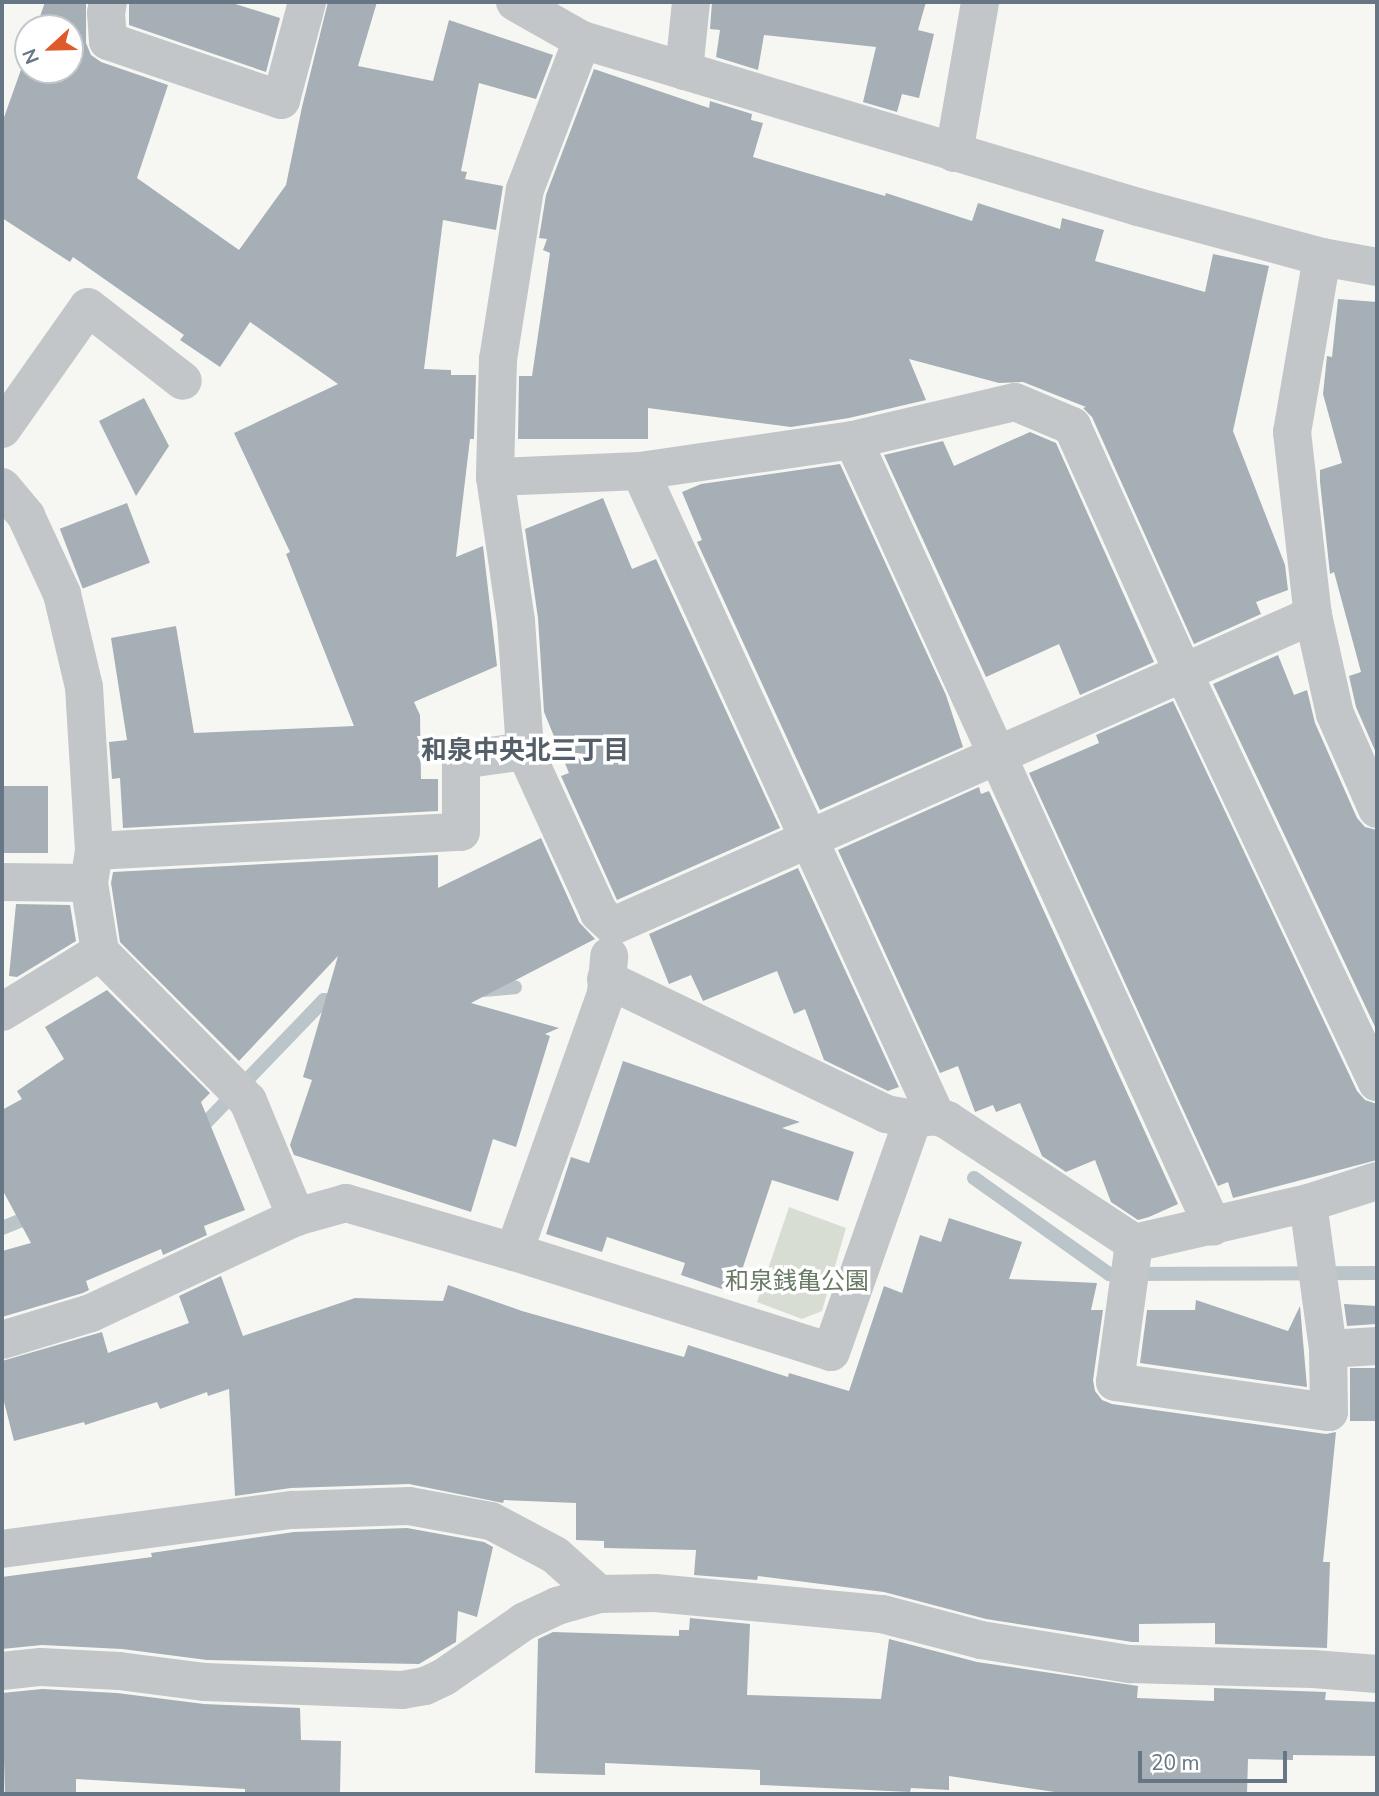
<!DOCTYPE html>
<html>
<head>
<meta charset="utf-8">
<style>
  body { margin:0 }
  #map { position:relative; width:1379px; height:1796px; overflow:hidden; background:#f6f7f3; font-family:"Nunito Sans","Noto Sans JP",sans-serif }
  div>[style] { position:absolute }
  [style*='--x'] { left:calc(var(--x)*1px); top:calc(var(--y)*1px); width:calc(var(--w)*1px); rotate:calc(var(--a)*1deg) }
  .green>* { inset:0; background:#d8ddd4 }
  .stream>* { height:14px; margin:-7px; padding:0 7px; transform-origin:7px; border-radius:7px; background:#bac4c9 }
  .building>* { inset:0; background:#a6afb5; transform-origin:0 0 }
  .minor>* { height:38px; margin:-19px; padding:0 19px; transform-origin:19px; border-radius:19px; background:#c2c6c9 }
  span { translate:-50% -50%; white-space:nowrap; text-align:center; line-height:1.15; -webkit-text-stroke:7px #fff; paint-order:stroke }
  .park-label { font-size:24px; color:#697b65 }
  .neighbourhood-label { font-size:26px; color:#545f69; font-weight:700 }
  .frame { position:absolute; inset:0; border:4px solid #667684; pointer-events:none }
  .north { position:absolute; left:14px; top:14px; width:70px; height:70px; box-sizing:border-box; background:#fff; border:2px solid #c2c8ce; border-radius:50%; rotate:248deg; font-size:19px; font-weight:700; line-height:28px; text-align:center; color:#667684 }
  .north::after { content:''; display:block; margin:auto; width:24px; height:32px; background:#df5a2a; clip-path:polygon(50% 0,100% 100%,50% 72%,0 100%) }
  .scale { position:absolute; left:1138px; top:1751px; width:149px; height:32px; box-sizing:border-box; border:4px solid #667684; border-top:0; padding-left:9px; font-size:21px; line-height:24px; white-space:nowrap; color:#667684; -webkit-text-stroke:5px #fff; paint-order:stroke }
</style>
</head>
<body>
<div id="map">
  <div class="green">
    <div style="clip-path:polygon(789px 1207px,846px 1228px,822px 1311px,802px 1319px,757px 1302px)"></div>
  </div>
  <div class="stream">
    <div style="--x:483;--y:990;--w:32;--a:-5"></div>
    <div style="--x:195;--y:1134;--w:186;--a:-46.1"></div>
    <div style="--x:324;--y:1000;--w:21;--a:5"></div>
    <div style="--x:974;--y:1178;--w:166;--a:35.4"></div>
    <div style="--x:1109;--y:1274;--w:268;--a:-0.2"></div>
    <div style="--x:2;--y:1228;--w:37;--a:-22"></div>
  </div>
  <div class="building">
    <div style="clip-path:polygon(45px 2px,86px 2px,86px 43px,91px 55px,101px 62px,168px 85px,137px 178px,239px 250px,286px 185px,302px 107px,328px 2px,377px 2px,358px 66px,433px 81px,449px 20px,553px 55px,536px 99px,479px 83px,461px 171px,467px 172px,465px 179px,503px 186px,496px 230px,443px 220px,424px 369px,451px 370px,451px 375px,476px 375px,474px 439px,470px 439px,456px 557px,483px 546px,497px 666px,414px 702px,420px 715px,421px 779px,438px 779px,438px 811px,123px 828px,120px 778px,112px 779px,109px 742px,127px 740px,111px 638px,176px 626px,194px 733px,354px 726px,286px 554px,290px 552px,234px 433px,338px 384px,250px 322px,220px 367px,180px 340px,184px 335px,73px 257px,70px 262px,2px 218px,2px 123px,28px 50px,28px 70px,70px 70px,70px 28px,36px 28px)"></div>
    <div style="clip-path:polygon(129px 2px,229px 2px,280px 18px,266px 72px,129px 25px)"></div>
    <div style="clip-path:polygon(712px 2px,926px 2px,918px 30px,934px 34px,919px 98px,902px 94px,897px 112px,863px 102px,876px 47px,764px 35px,758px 70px,716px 57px,720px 30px,710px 29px)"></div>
    <div style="clip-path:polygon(594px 69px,709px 108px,710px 101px,752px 114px,751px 120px,763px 123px,753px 157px,885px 196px,886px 193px,972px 221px,978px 203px,1060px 229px,1062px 218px,1104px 230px,1095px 261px,1205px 292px,1213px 254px,1269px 266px,1233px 431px,1285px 565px,1288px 590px,1256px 602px,1261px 614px,1194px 644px,1092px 417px,1083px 408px,1086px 407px,1023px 382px,999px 383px,909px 359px,926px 400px,849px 418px,791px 427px,648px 408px,648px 439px,518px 439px,519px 376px,532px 376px,550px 253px,543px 250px,547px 239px,539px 238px,546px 195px)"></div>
    <div style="clip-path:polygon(1338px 299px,1377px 302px,1377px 755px,1356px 707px,1349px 676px,1361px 672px,1334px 572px,1330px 574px,1320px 482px,1320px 470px,1342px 463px,1323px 394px,1327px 356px,1332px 357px)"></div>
    <div style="clip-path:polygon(144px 398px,169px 446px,136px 496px,99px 421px)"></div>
    <div style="clip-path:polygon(1030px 432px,1056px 443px,1154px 662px,1080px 695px,1059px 644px,986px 677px,884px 455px,943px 441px,954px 466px)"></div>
    <div style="clip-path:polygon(840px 464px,946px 695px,963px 747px,820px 810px,697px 542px,702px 540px,682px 492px,701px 484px)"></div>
    <div style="clip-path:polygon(603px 498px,632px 569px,656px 559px,780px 828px,617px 900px,561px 776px,569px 773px,544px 712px,538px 618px,525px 529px)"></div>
    <div style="left:127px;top:503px;width:64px;height:72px;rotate:69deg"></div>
    <div style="clip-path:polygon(1278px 655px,1294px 695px,1307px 690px,1315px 723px,1357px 818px,1365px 827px,1377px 830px,1377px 1031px,1213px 684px)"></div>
    <div style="clip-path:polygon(1173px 701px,1357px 1091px,1365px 1100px,1377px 1104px,1377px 1160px,1233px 1198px,1228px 1182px,1218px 1186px,1029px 773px,1099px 743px,1096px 735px)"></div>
    <div style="left:2px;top:786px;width:46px;height:67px"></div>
    <div style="clip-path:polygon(979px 787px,981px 794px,989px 791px,1178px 1204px,1149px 1217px,1138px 1220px,1111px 1202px,1095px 1160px,1066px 1172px,1042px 1156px,1020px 1103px,996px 1112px,993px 1105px,975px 1112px,958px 1066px,940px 1073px,838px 850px)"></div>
    <div style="clip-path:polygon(541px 838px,579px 922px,595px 939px,471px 1003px,559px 1028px,545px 1034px,550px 1036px,516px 1147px,493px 1139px,471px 1212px,294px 1155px,290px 1145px,312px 1080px,303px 1077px,338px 956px,239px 1061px,120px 942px,111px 883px,113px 872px,438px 855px,438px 888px)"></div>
    <div style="clip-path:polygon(798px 868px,899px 1087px,888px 1091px,824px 1060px,805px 1009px,794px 1014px,777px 971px,703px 1001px,691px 975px,669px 984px,649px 934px)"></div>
    <div style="clip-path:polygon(16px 904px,70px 905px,76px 941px,17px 977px,9px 976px)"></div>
    <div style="clip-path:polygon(107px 990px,210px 1093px,201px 1102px,245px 1210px,204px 1226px,207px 1235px,163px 1255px,161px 1249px,86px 1281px,89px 1290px,83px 1293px,2px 1317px,2px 1251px,31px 1243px,2px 1189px,2px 1110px,22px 1099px,17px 1091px,64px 1059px,45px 1027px)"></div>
    <div style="clip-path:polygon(623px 1061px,800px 1122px,782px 1128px,854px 1152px,838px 1201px,772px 1180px,740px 1276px,728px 1271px,722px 1289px,681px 1275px,685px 1263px,607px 1237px,602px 1252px,546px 1234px,571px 1157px,589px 1163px)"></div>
    <div style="clip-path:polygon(949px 1218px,1022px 1242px,1009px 1279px,1097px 1283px,1091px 1310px,1103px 1310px,1093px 1380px,1095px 1391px,1102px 1400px,1112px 1404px,1326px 1434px,1336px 1432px,1323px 1562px,1330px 1562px,1327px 1648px,1215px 1644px,1215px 1623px,1139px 1624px,1139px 1642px,1132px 1642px,986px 1619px,884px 1592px,758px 1576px,757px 1580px,694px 1575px,696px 1550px,604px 1548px,604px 1541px,576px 1540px,576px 1503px,504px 1500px,503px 1503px,409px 1484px,291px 1488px,235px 1496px,229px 1389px,208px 1396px,207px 1392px,160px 1409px,157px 1402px,85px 1425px,84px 1422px,14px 1441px,2px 1394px,2px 1361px,102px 1332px,108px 1353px,189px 1323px,179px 1296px,221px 1276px,243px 1336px,355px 1298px,443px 1301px,448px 1285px,522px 1311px,684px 1357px,688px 1345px,788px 1377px,789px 1373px,849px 1391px,884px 1286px,902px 1293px,920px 1235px,941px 1242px)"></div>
    <div style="clip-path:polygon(1196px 1300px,1288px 1331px,1300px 1306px,1307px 1387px,1140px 1363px,1147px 1310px,1195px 1310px)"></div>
    <div style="clip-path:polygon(1344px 1304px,1377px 1306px,1377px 1324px,1347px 1326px)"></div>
    <div style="left:1377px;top:1368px;width:53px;height:27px;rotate:90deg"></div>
    <div style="clip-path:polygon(407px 1528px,484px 1542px,493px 1547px,477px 1617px,458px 1611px,456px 1642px,419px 1664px,207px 1660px,122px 1649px,42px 1645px,2px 1649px,2px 1577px,152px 1557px,151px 1553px,294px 1532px)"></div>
    <div style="clip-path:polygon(690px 1618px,750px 1624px,747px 1695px,881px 1699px,889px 1639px,977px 1662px,1138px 1686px,1137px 1698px,1214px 1701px,1214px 1688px,1326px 1692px,1325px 1700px,1377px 1702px,1377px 1756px,1293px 1755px,1293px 1760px,1248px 1759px,1247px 1794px,1068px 1794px,949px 1776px,949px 1790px,911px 1788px,910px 1792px,760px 1785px,760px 1770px,605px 1763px,605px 1775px,535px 1773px,538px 1639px,553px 1632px,679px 1636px,679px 1630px,689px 1630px)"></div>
    <div style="clip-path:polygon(42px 1689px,117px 1693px,204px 1704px,300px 1708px,301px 1740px,341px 1741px,340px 1794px,245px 1794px,245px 1789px,76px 1779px,76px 1794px,5px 1794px,2px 1693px)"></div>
  </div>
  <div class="minor">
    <div style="--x:108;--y:2;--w:11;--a:100"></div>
    <div style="--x:106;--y:13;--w:28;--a:86"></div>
    <div style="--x:108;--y:41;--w:183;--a:18.8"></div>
    <div style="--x:281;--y:100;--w:101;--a:-75.1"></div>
    <div style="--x:515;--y:2;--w:77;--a:29.6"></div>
    <div style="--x:582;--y:40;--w:581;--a:16.72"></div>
    <div style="--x:1138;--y:207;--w:191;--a:15.2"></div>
    <div style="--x:1322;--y:257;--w:56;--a:10.3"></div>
    <div style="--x:582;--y:40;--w:160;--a:110.9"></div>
    <div style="--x:525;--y:189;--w:172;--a:99"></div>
    <div style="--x:498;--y:359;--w:118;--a:91.5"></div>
    <div style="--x:495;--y:477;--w:146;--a:81.7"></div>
    <div style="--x:516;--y:621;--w:130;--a:86"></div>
    <div style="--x:525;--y:751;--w:178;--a:65.4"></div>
    <div style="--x:599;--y:913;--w:19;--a:43"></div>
    <div style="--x:684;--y:71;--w:69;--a:-84.2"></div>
    <div style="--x:954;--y:153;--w:153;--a:-80.2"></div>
    <div style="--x:1322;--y:257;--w:178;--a:99.7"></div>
    <div style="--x:1292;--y:432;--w:184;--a:83.5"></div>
    <div style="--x:1313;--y:615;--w:101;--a:77.5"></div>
    <div style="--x:1335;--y:714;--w:104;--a:66.1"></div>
    <div style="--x:2;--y:429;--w:149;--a:-54.8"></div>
    <div style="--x:88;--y:307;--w:120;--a:37.9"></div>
    <div style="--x:853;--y:440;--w:865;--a:65.42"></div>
    <div style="--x:640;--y:471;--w:710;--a:65.35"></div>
    <div style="--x:495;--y:477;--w:145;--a:-2.4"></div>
    <div style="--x:640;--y:471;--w:215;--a:-8.3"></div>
    <div style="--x:853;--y:440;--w:166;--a:-13.2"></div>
    <div style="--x:1015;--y:402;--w:62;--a:22.8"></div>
    <div style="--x:1072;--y:426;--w:270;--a:65.7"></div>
    <div style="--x:1183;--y:672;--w:454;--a:64.7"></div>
    <div style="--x:2;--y:487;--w:38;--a:50"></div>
    <div style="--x:26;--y:516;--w:86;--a:65.2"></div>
    <div style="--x:62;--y:594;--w:96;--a:76.7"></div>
    <div style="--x:84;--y:687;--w:164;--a:86.5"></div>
    <div style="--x:94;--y:851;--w:32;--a:99"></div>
    <div style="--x:89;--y:883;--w:70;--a:80.9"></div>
    <div style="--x:100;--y:952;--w:115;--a:148.5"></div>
    <div style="--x:94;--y:851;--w:367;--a:-3"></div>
    <div style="--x:461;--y:832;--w:72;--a:-90"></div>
    <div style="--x:461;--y:760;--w:65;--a:-8"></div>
    <div style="--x:2;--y:882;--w:87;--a:0.7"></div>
    <div style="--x:613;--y:926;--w:766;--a:-23.95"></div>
    <div style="--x:100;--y:952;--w:210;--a:45.2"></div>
    <div style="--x:248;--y:1101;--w:126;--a:67.5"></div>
    <div style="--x:606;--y:979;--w:311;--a:25.7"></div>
    <div style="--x:886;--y:1114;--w:27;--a:10"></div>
    <div style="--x:913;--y:1119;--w:23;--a:-7"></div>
    <div style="--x:936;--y:1116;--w:12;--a:20"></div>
    <div style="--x:947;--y:1120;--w:224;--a:33.3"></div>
    <div style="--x:1134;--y:1243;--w:179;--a:-12.9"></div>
    <div style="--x:1308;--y:1203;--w:72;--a:-17.7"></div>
    <div style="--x:1134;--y:1243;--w:140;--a:97.8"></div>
    <div style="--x:1115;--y:1382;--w:216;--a:8"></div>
    <div style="--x:1329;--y:1412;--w:63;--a:-90.9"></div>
    <div style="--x:1328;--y:1349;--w:147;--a:-97.8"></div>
    <div style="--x:514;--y:1252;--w:275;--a:-70.4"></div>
    <div style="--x:606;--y:993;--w:37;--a:-85"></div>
    <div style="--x:2;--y:1340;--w:93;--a:-16.9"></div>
    <div style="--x:91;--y:1313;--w:226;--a:-25.1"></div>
    <div style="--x:296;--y:1217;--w:52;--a:-15.6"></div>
    <div style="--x:346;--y:1203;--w:175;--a:16.3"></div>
    <div style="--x:514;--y:1252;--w:332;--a:17.5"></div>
    <div style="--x:831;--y:1352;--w:247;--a:-70.6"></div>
    <div style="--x:1328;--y:1349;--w:49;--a:-3.5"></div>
    <div style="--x:2;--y:1549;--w:293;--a:-7.7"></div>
    <div style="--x:292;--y:1510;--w:117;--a:-2"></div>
    <div style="--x:409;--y:1506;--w:83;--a:10.4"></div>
    <div style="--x:491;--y:1521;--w:72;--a:28"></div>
    <div style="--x:555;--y:1555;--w:59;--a:41.6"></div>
    <div style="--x:2;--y:1671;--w:39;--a:-6"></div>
    <div style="--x:41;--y:1667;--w:78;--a:2.9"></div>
    <div style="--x:119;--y:1671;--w:87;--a:7.3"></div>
    <div style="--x:205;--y:1682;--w:197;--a:2.3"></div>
    <div style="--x:402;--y:1690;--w:23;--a:-10"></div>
    <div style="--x:425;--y:1686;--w:21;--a:-25"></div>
    <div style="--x:444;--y:1677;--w:98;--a:-34.7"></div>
    <div style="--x:525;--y:1621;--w:35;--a:-25"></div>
    <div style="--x:557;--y:1606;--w:44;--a:-15.9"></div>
    <div style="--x:599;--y:1594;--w:56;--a:-1"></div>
    <div style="--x:655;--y:1593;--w:228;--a:5.3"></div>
    <div style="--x:882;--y:1614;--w:102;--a:14.7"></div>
    <div style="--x:981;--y:1640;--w:151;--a:9.2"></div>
    <div style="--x:1130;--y:1664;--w:183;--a:1.6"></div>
    <div style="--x:1313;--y:1669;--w:64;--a:4.5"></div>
  </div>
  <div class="park-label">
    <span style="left:797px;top:1282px">和泉銭亀公園</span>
  </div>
  <div class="neighbourhood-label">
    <span style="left:525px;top:751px">和泉中央北三丁目</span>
  </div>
  <div class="frame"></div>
  <div class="north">N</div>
  <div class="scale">20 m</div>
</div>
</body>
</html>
